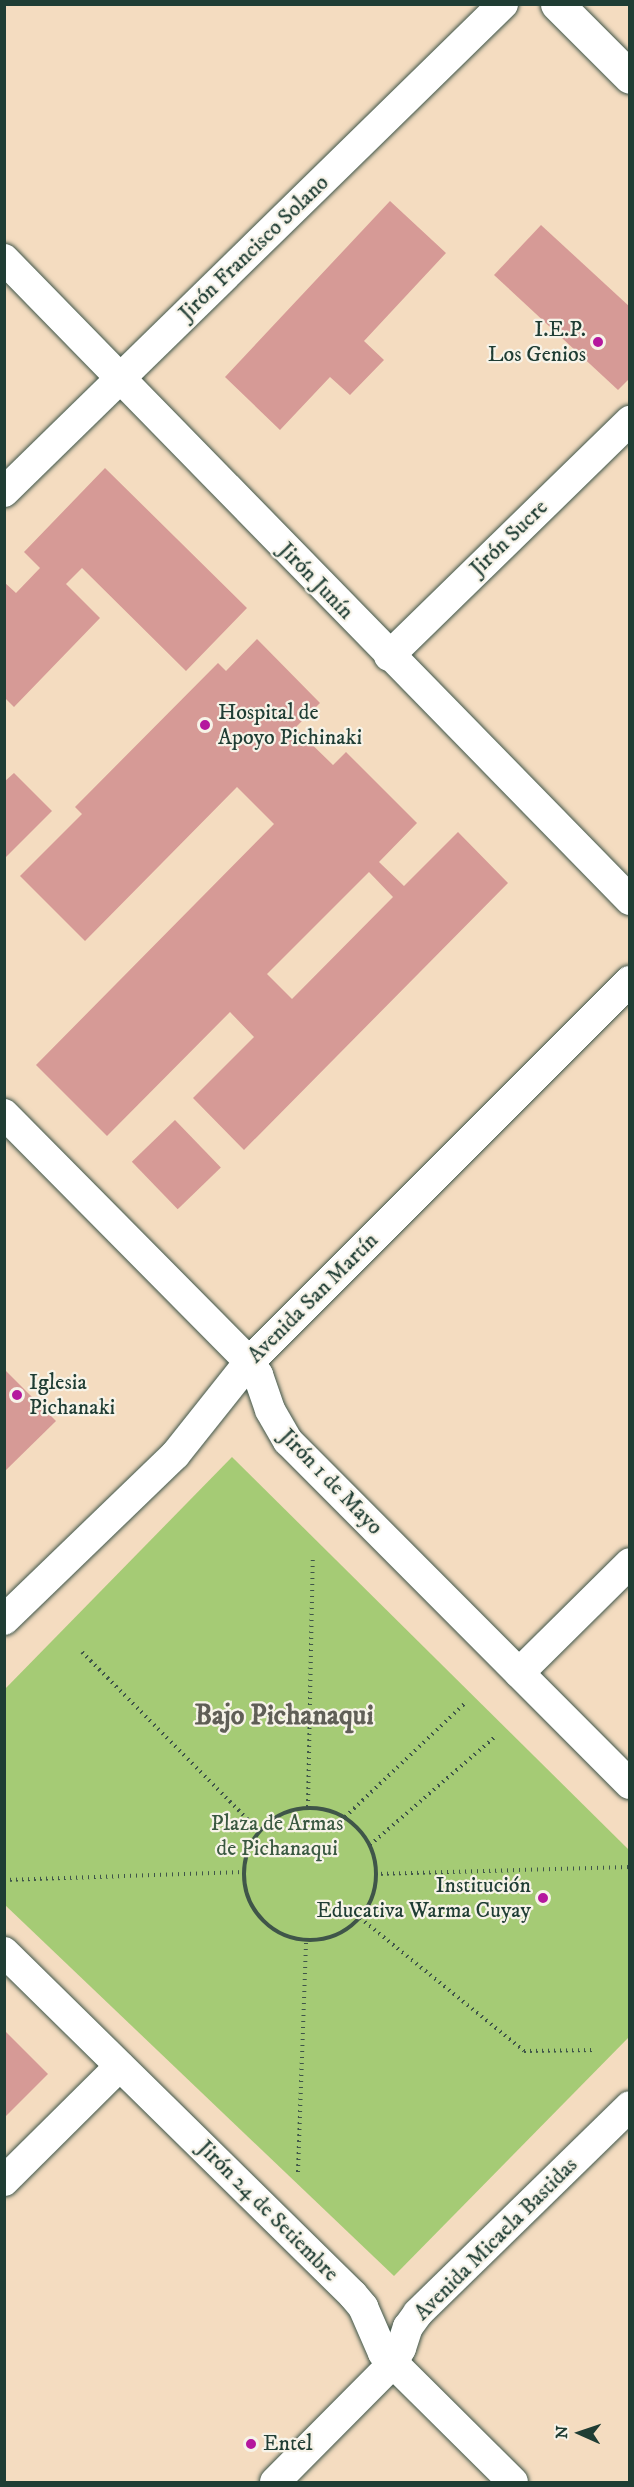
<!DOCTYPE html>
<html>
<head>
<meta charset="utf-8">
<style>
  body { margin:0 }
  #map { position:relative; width:634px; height:2487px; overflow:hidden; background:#f4dcc0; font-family:"IM FELL DW Pica",serif }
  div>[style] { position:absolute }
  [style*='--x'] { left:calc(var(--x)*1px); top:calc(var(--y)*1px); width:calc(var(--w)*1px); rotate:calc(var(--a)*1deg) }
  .green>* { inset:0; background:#a5cb75 }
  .building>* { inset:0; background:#d69a96; transform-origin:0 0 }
  .path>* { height:4px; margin-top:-2px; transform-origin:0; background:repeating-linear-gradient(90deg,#3f5549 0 1.5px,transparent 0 6px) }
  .path>.ring { margin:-2px; padding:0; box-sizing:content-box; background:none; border:4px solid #3f5549; border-radius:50% }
  .roads { filter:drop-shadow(0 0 2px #3f5549) drop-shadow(0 0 2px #3f5549) }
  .minor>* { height:30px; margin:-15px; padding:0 15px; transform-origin:15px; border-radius:15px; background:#fff }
  .tertiary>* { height:33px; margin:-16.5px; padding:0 16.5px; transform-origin:16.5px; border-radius:16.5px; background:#fff }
  .dots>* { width:16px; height:16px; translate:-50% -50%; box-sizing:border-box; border:3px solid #f7f3e8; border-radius:50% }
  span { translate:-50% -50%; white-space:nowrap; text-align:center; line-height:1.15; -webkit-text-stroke:4.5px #f7f3e8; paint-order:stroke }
  .street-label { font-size:22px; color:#1f3d34 }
  .poi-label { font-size:22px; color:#1f3d34 }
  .right { translate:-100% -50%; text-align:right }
  .left { translate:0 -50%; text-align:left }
  .park-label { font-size:22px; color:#3a5941 }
  .district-label { font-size:28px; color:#5f5e56; font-weight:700 }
  .frame { position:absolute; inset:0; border:6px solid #1f3d34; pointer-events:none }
  .north { position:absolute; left:550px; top:2403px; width:60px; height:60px; -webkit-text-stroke:4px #f7f3e8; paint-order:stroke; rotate:273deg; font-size:16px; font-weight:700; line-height:24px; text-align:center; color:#1f3d34 }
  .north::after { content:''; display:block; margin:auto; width:21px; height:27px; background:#1f3d34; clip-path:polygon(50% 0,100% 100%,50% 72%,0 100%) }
</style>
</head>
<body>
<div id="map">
  <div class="green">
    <div style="clip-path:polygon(232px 1457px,629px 1850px,629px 2037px,394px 2276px,5px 1905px,5px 1689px)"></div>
  </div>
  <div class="building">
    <div style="clip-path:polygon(390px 201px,446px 253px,364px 341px,384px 360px,350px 395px,330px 377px,280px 430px,225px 377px)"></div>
    <div style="clip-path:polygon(541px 225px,630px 307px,630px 378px,618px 390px,494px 275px)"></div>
    <div style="clip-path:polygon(105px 468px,247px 608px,186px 671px,82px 568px,66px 584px,100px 618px,14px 707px,4px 697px,4px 582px,16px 593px,40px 568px,24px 552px)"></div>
    <div style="clip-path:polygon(evenodd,257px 639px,320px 703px,295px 728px,333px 765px,346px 752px,417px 823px,379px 862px,404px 886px,458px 832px,508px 883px,244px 1150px,193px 1098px,254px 1037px,230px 1012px,107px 1136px,36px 1065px,274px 824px,237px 787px,85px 941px,20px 876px,82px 814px,75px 807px,218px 663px,226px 671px,257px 639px,369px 872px,393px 897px,292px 999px,267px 974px,369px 872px)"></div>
    <div style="clip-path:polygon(14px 773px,52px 811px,4px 859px,4px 782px)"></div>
    <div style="left:175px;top:1120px;width:66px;height:60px;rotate:46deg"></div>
    <div style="clip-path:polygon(4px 1369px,56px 1421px,4px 1472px)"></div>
    <div style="clip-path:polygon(4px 2030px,48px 2074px,4px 2118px)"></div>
  </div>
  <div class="path">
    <div style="--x:82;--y:1652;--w:252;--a:45.3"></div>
    <div style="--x:308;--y:1807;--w:250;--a:-88.9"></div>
    <div class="ring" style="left:244px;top:1808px;width:128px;height:128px"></div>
    <div style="--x:345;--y:1817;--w:164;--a:-43.5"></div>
    <div style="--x:370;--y:1845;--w:167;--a:-40.9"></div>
    <div style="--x:375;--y:1874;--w:255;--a:-1.6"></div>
    <div style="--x:4;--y:1880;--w:240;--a:-1.9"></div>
    <div style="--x:360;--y:1918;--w:211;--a:39"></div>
    <div style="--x:524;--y:2051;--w:72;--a:-0.8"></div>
    <div style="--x:298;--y:2172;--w:232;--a:-88"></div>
  </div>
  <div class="roads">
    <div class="minor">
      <div style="--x:4;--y:259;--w:896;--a:45.68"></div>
      <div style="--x:4;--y:492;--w:698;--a:-44.36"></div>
      <div style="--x:389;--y:656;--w:337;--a:-44.3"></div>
      <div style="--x:4;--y:1114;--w:349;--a:45.3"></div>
      <div style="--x:249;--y:1362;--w:16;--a:55"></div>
      <div style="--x:258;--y:1375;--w:37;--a:71"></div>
      <div style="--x:270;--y:1410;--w:36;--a:60"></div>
      <div style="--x:288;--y:1441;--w:484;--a:45.1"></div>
      <div style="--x:4;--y:1620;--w:238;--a:-44"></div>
      <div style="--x:175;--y:1455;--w:119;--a:-51.5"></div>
      <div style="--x:249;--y:1362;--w:539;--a:-45"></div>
      <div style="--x:519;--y:1673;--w:156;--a:-44.7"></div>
      <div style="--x:4;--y:1952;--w:489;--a:44.5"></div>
      <div style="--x:353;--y:2295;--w:16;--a:50"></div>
      <div style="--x:363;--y:2307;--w:50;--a:66.5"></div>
      <div style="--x:383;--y:2353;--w:183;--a:44.8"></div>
      <div style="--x:4;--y:2181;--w:163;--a:-44.8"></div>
      <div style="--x:275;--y:2482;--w:168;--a:-45.2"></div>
      <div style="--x:393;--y:2363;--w:17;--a:-62"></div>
      <div style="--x:401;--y:2348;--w:22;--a:-72"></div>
      <div style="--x:408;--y:2327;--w:17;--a:-54"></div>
      <div style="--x:418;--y:2313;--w:296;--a:-44.3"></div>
    </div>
    <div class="tertiary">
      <div style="--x:557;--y:4;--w:103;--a:45"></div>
    </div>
  </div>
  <div class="dots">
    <div style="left:598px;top:342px;background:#b5179e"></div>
    <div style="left:205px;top:725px;background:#b5179e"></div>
    <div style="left:17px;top:1395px;background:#b5179e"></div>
    <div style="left:543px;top:1898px;background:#b5179e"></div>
    <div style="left:251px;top:2444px;background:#b5179e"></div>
  </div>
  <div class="street-label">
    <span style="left:254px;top:248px;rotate:-44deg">Jirón Francisco Solano</span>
    <span style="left:509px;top:538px;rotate:-44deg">Jirón Sucre</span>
    <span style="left:316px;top:581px;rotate:46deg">Jirón Junín</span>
    <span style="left:313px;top:1298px;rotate:-45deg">Avenida San Martín</span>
    <span style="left:331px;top:1482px;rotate:46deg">Jirón 1 de Mayo</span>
    <span style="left:268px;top:2211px;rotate:45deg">Jirón 24 de Setiembre</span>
    <span style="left:496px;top:2239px;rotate:-45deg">Avenida Micaela Bastidas</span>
  </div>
  <div class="poi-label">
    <span class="right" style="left:586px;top:342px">I.E.P.<br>Los Genios</span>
    <span class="left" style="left:218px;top:725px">Hospital de<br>Apoyo Pichinaki</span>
    <span class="left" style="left:29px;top:1395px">Iglesia<br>Pichanaki</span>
    <span class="right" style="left:531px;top:1898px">Institución<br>Educativa Warma Cuyay</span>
    <span class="left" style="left:263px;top:2444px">Entel</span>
  </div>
  <div class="park-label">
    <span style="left:277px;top:1836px">Plaza de Armas<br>de Pichanaqui</span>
  </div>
  <div class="district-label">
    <span style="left:284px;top:1716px">Bajo Pichanaqui</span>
  </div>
  <div class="frame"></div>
  <div class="north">N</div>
</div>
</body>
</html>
